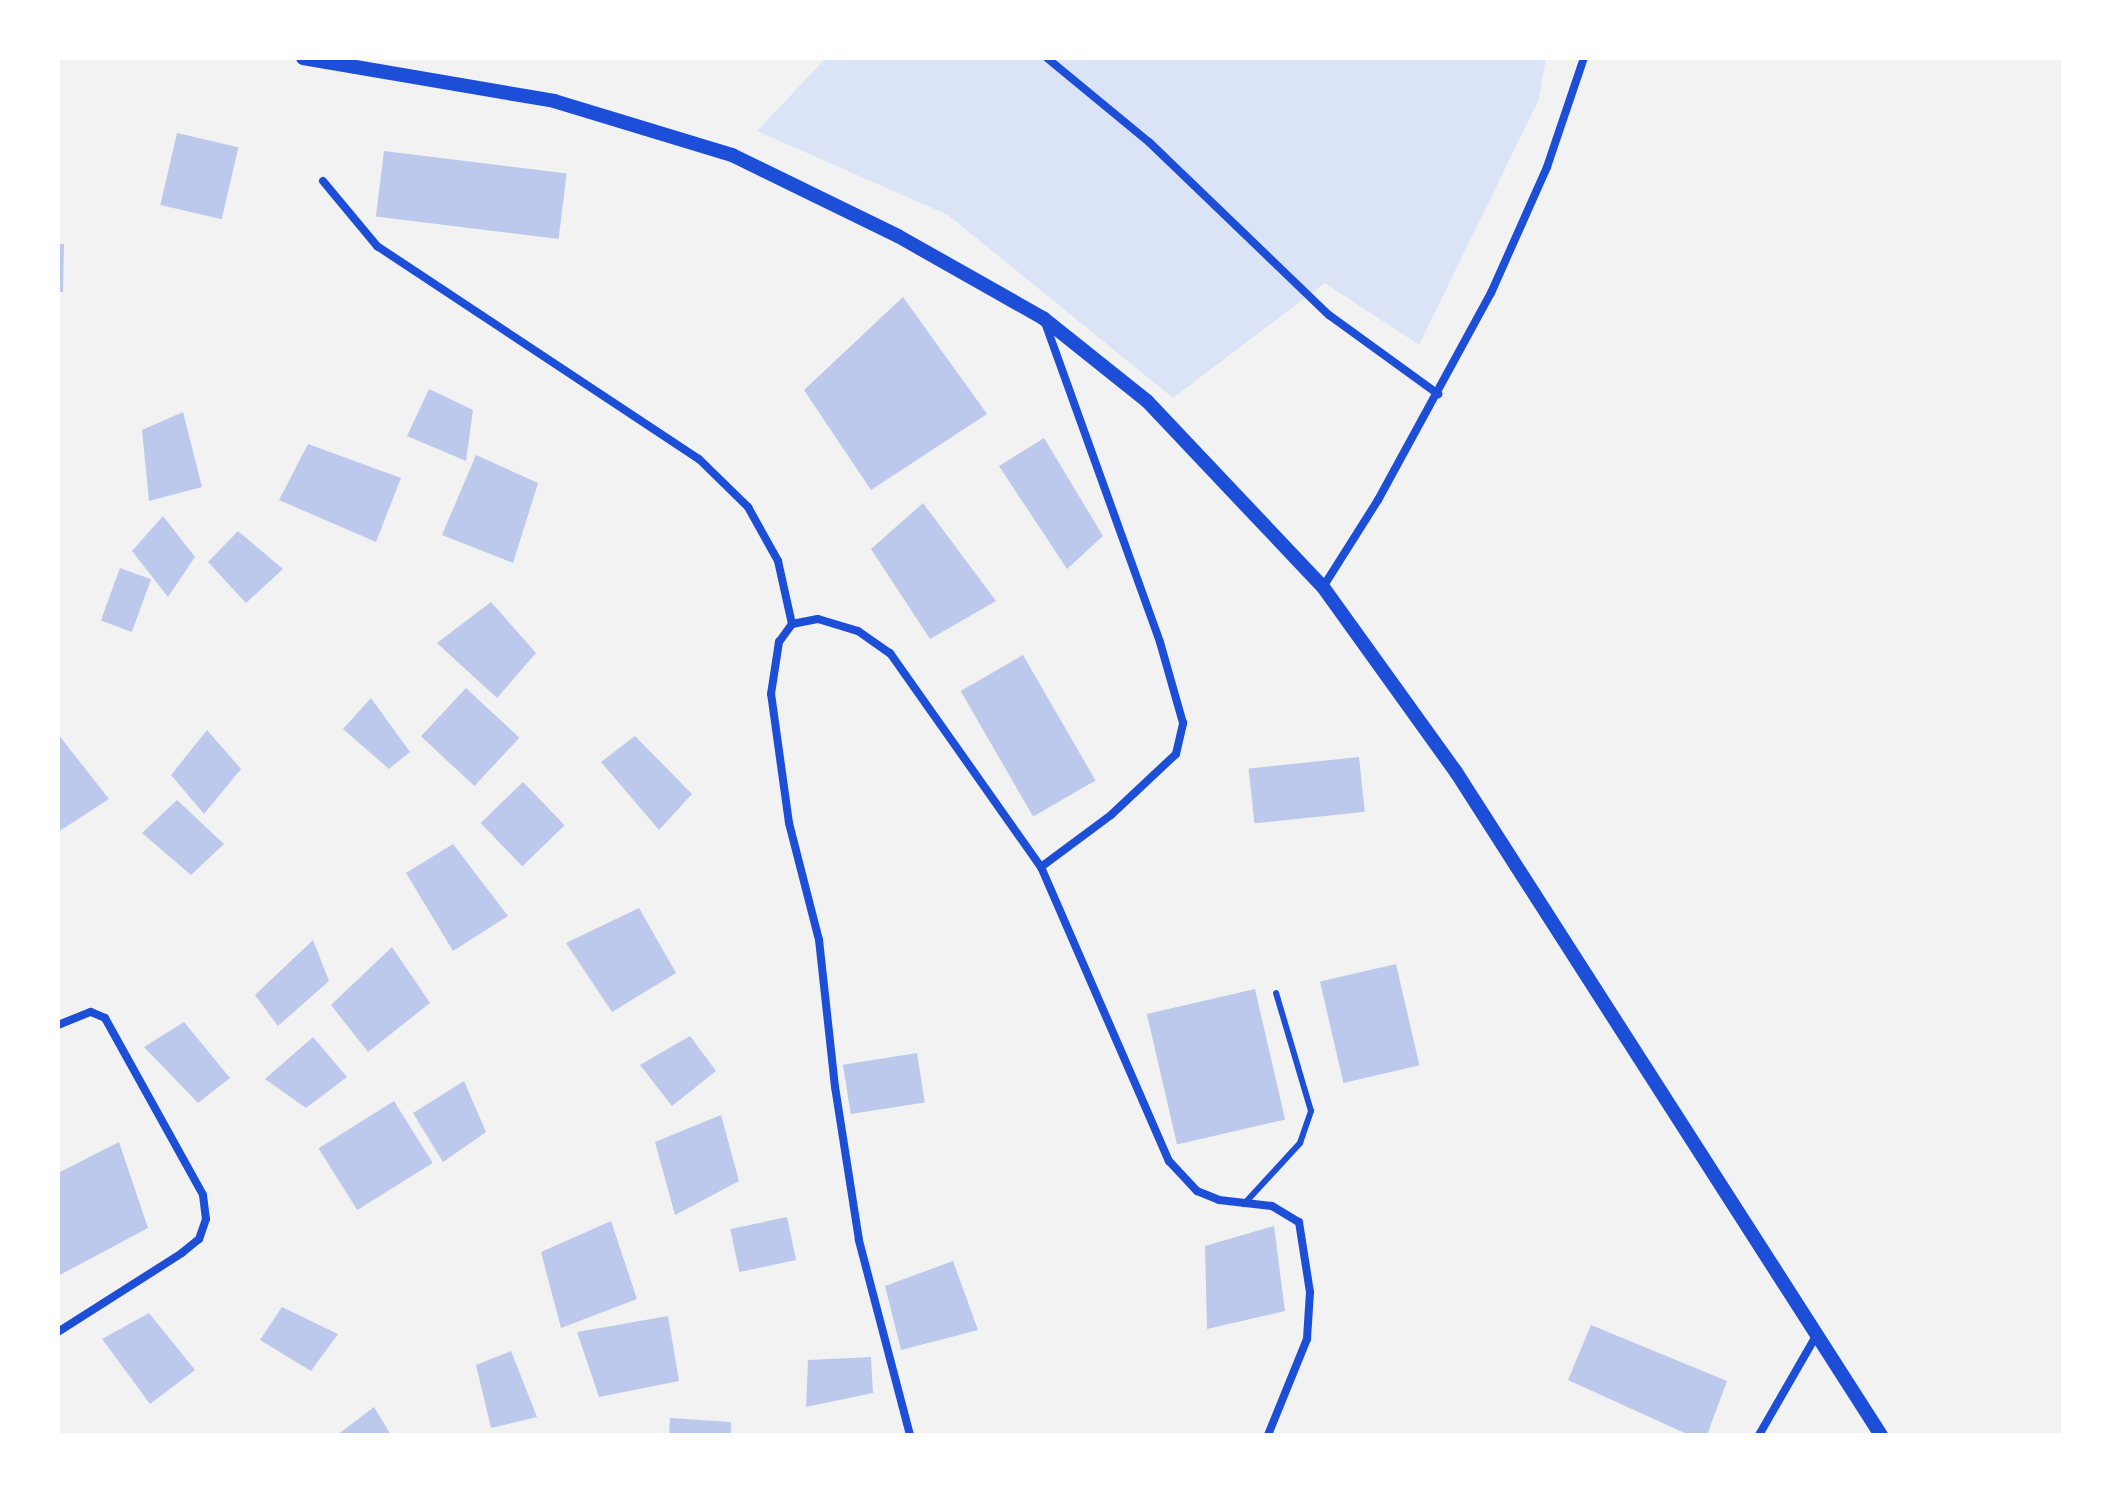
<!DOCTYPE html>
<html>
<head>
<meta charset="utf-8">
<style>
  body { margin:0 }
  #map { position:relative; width:2121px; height:1493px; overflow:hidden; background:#f2f2f2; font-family:Bitter,serif }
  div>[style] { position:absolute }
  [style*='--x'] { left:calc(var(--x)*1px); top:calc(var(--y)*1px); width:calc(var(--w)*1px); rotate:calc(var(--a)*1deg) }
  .green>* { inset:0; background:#dbe4f7 }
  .building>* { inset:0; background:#bdc9ec; transform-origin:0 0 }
  .service>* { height:6px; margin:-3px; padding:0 3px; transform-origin:3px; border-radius:3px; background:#1d4ed8 }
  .minor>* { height:8px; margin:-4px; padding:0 4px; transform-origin:4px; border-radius:4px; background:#1d4ed8 }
  .tertiary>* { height:14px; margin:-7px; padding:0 7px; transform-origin:7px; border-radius:7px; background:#1d4ed8 }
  span { translate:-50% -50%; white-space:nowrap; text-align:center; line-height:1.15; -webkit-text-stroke:8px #fff; paint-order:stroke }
  .frame { position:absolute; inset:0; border:60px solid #fff; pointer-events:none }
</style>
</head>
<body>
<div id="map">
  <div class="green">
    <div style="clip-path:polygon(826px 58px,1546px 58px,1539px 99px,1419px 345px,1325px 283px,1173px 398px,948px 215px,757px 131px)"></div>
  </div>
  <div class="building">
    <div style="left:177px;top:133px;width:63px;height:74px;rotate:13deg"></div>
    <div style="left:384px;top:151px;width:184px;height:66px;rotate:7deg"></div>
    <div style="clip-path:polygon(58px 244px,64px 244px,63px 292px,58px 292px)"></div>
    <div style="clip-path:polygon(903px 297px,987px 414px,871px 490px,804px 390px)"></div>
    <div style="clip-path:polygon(429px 389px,473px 410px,466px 461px,407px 436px)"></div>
    <div style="clip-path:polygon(183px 412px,202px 487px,149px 501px,142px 430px)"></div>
    <div style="clip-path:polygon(1044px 438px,1103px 536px,1067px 569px,999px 466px)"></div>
    <div style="clip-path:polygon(308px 444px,401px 478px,376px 542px,279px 500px)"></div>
    <div style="clip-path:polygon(476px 455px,538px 483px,513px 563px,442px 535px)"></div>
    <div style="clip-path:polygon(923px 503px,996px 601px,930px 639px,871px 549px)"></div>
    <div style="clip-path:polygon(163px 516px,195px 557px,168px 597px,132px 551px)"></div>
    <div style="clip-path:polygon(238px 531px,283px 569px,246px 603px,208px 562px)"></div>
    <div style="left:120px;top:568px;width:33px;height:56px;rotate:20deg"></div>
    <div style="clip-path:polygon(491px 602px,536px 653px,497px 698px,437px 643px)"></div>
    <div style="left:1023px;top:655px;width:145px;height:72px;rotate:60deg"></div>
    <div style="left:466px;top:688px;width:73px;height:66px;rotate:43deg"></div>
    <div style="clip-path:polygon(371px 698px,410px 752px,389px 769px,343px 729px)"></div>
    <div style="clip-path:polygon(207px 730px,241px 769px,204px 814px,171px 775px)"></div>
    <div style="clip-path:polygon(58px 734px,109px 799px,58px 832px)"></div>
    <div style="clip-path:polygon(635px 736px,692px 794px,659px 830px,601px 762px)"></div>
    <div style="left:1359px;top:757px;width:55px;height:111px;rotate:84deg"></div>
    <div style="left:523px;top:782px;width:60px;height:59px;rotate:46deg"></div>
    <div style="clip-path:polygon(177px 800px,224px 844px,191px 875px,142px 833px)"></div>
    <div style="clip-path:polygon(453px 844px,508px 916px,453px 951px,406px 873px)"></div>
    <div style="clip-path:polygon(639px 908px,676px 973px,612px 1012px,566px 943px)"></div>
    <div style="clip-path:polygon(313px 940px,329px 981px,278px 1026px,255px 995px)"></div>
    <div style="clip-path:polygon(392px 947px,430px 1003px,368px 1052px,331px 1005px)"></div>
    <div style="left:1396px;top:964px;width:104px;height:78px;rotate:77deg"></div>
    <div style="left:1255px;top:989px;width:134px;height:111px;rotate:77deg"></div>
    <div style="clip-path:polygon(184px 1022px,230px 1078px,198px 1103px,144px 1047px)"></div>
    <div style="clip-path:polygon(690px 1036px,716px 1071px,672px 1106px,640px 1065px)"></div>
    <div style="clip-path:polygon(313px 1037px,347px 1077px,306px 1108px,265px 1079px)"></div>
    <div style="left:917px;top:1053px;width:50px;height:75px;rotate:81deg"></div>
    <div style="clip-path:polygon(464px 1081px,486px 1132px,443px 1162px,413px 1113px)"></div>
    <div style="left:394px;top:1101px;width:73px;height:89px;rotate:58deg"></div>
    <div style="clip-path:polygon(721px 1115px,739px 1181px,675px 1215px,655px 1142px)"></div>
    <div style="clip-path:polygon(119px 1142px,148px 1228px,58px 1276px,58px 1173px)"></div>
    <div style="left:787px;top:1217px;width:44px;height:58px;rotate:78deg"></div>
    <div style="clip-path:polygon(611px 1221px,637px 1299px,561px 1328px,541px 1252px)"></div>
    <div style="clip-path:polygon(1274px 1226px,1285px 1311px,1207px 1329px,1205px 1246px)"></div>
    <div style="clip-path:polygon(953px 1261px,978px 1330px,901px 1350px,885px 1286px)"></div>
    <div style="clip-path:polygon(282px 1307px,338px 1334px,311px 1371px,260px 1340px)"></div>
    <div style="clip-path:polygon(149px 1313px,195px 1370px,150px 1404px,102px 1339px)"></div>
    <div style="clip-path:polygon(668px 1316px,679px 1381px,599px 1397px,577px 1332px)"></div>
    <div style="clip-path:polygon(1591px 1325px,1727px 1381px,1707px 1435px,1689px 1435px,1568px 1380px)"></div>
    <div style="clip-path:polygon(511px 1351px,537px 1417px,491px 1428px,476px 1365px)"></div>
    <div style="clip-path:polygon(871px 1357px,873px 1393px,806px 1407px,808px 1360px)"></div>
    <div style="clip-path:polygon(374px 1407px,391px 1435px,337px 1435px)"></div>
    <div style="clip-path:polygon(670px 1418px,731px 1422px,731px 1435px,669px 1435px)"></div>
  </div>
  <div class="service">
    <div style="--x:1244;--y:1204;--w:83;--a:-47.4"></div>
    <div style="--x:1300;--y:1143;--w:34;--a:-71"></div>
    <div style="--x:1311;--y:1111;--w:123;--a:-106.5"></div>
  </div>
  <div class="minor">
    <div style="--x:1047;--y:58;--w:132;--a:39.5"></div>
    <div style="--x:1149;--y:142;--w:250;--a:43.9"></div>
    <div style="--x:1329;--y:315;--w:135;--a:35.9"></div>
    <div style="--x:323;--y:181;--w:85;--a:50.3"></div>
    <div style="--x:377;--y:246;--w:386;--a:33.5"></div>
    <div style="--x:699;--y:459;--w:69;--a:44.4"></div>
    <div style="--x:748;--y:507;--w:62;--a:60.9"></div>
    <div style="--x:778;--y:561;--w:65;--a:77.5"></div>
    <div style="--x:1323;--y:587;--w:103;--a:-57.7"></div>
    <div style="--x:1378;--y:500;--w:236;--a:-61.4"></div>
    <div style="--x:1491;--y:293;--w:138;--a:-66"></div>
    <div style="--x:1547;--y:167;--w:115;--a:-71.3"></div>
    <div style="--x:1041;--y:867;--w:321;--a:66.5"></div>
    <div style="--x:1169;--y:1161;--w:41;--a:47"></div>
    <div style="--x:1197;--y:1191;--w:24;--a:22"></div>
    <div style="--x:1219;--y:1200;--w:53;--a:6.5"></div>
    <div style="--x:1272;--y:1206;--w:31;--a:31"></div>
    <div style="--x:1299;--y:1222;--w:71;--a:81.1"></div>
    <div style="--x:1310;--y:1292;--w:47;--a:93.7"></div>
    <div style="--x:1307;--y:1339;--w:104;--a:112.1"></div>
    <div style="--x:58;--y:1025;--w:35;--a:-22"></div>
    <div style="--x:91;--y:1012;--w:15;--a:23"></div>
    <div style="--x:105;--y:1018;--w:202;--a:61"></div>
    <div style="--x:203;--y:1195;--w:24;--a:83"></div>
    <div style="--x:206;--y:1219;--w:21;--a:109"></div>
    <div style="--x:199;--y:1239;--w:22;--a:141"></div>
    <div style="--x:182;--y:1253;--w:147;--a:147.5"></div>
    <div style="--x:910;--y:1435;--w:202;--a:-104.7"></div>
    <div style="--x:859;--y:1240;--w:155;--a:-98.9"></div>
    <div style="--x:835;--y:1087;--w:148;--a:-96.2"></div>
    <div style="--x:819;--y:940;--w:121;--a:-104.4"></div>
    <div style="--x:789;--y:823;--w:130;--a:-97.9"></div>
    <div style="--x:771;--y:694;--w:53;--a:-81.3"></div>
    <div style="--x:779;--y:642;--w:22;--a:-54"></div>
    <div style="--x:792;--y:624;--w:26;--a:-11"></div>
    <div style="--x:818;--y:619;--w:42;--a:16.7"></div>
    <div style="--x:858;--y:631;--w:39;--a:35"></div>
    <div style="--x:890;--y:653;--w:262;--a:54.8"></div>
    <div style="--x:1041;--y:867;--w:87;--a:-36.6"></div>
    <div style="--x:1111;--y:815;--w:89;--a:-43.2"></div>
    <div style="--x:1176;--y:754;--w:32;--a:-77"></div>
    <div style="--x:1183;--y:723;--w:84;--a:-105.9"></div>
    <div style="--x:1160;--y:642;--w:342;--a:-109.8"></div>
    <div style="--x:1759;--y:1435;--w:114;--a:-60.1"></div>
  </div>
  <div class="tertiary">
    <div style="--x:303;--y:58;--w:255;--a:9.7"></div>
    <div style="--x:554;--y:101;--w:186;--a:16.9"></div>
    <div style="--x:732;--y:155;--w:185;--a:26"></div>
    <div style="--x:898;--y:236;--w:167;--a:29.5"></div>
    <div style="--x:1043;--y:318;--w:133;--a:38.6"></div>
    <div style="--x:1147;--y:401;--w:256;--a:46.6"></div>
    <div style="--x:1323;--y:587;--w:228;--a:54.3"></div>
    <div style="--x:1456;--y:772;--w:788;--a:57.34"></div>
  </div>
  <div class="frame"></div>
</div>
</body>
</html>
